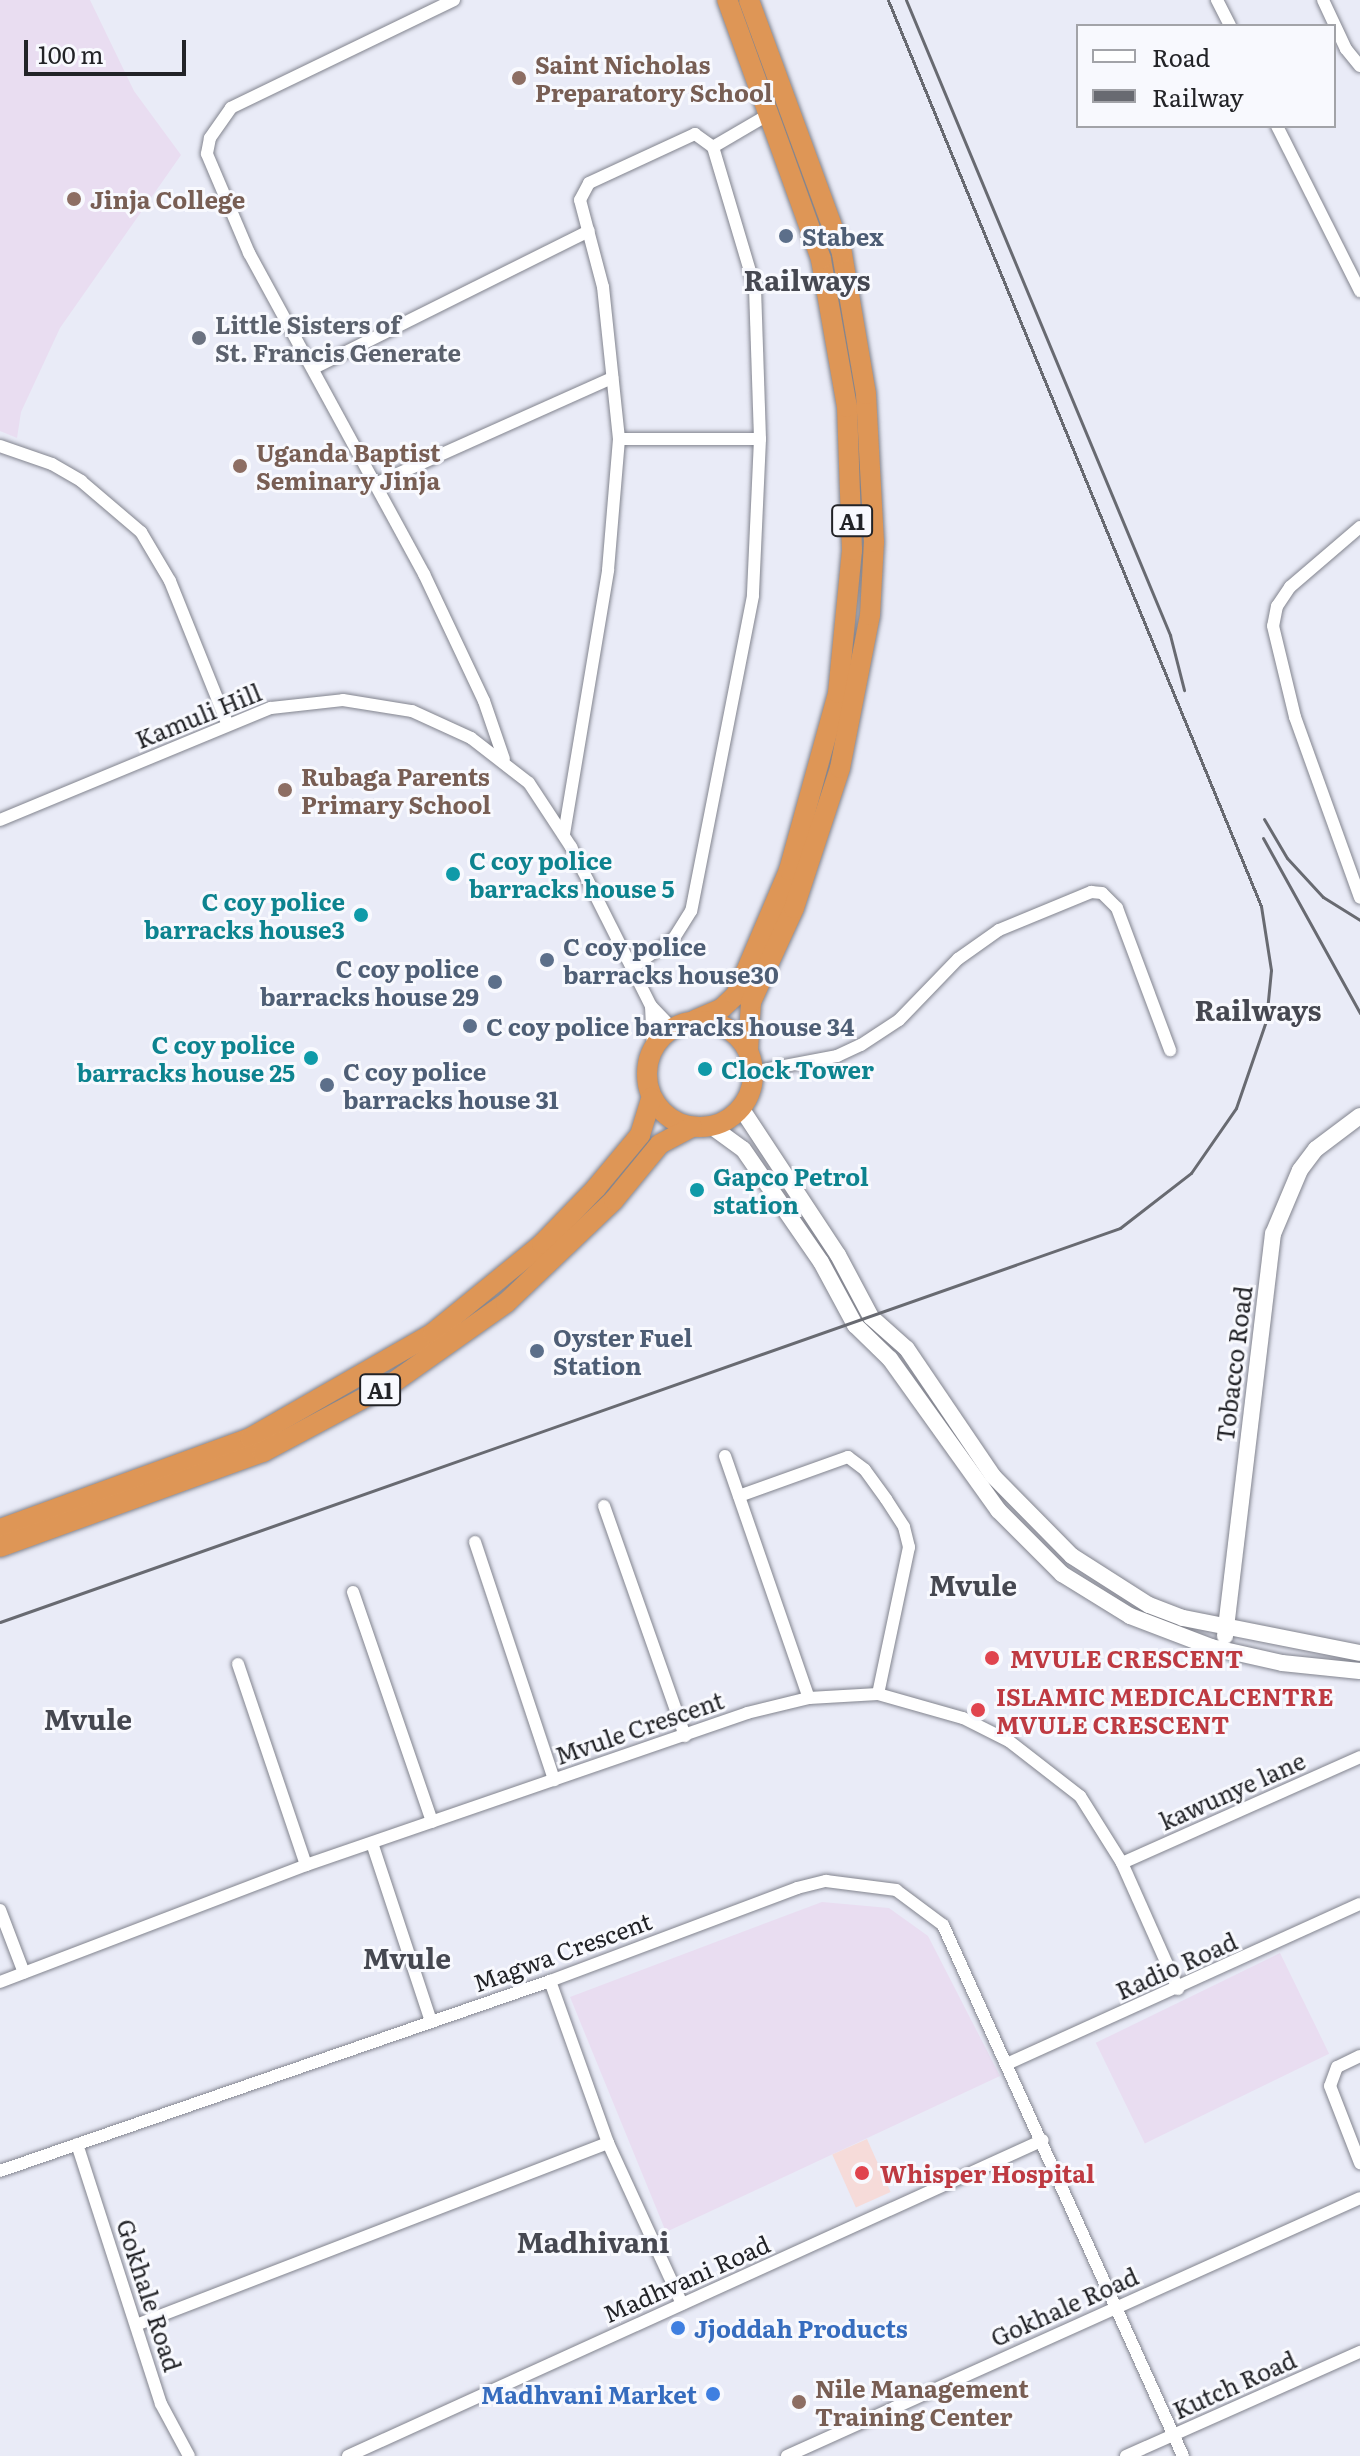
<!DOCTYPE html>
<html>
<head>
<meta charset="utf-8">
<style>
  body { margin:0 }
  #map { position:relative; width:1360px; height:2456px; overflow:hidden; background:#e9ebf7; font-family:Literata,serif }
  div>[style] { position:absolute }
  [style*='--x'] { left:calc(var(--x)*1px); top:calc(var(--y)*1px); width:calc(var(--w)*1px); rotate:calc(var(--a)*1deg) }
  .education>* { inset:0; background:#e9ddf1; transform-origin:0 0 }
  .medical>* { inset:0; background:#f6dbd9; transform-origin:0 0 }
  .roads { filter:drop-shadow(0 0 2px #82848e) drop-shadow(0 0 2px #82848e) }
  .minor>* { height:12px; margin:-6px; padding:0 6px; transform-origin:6px; border-radius:6px; background:#fff }
  .tertiary>* { height:16px; margin:-8px; padding:0 8px; transform-origin:8px; border-radius:8px; background:#fff }
  .trunk>* { height:20px; margin:-10px; padding:0 10px; transform-origin:10px; border-radius:10px; background:#de9656 }
  .trunk>.ring { margin:-10px; padding:0; box-sizing:content-box; background:none; border:20px solid #de9656; border-radius:50% }
  .rail>* { height:3px; margin:-1.5px; padding:0 1.5px; transform-origin:1.5px; border-radius:1.5px; background:#686a71 }
  .dots>* { width:22px; height:22px; translate:-50% -50%; box-sizing:border-box; border:4px solid #f8f9fe; border-radius:50% }
  span { translate:-50% -50%; white-space:nowrap; text-align:center; line-height:1.15; -webkit-text-stroke:6px #f8f9fe; paint-order:stroke }
  .shield-label span { padding:2px 6px; background:#f8f9fe; border:2px solid; border-radius:6px; -webkit-text-stroke-width:0 }
  .shield-label { font-size:22px; color:#222327; font-weight:700 }
  .education-label { font-size:24px; color:#785e54; font-weight:700 }
  .left { translate:0 -50%; text-align:left }
  .service-label { font-size:24px; color:#4e5e75; font-weight:700 }
  .right { translate:-100% -50%; text-align:right }
  .worship-label { font-size:24px; color:#5b616d; font-weight:700 }
  .street-label { font-size:24px; color:#222327 }
  .culture-label { font-size:24px; color:#0d838f; font-weight:700 }
  .health-label { font-size:24px; color:#be3a42; font-weight:700 }
  .shop-label { font-size:24px; color:#366cbe; font-weight:700 }
  .quarter-label { font-size:28px; color:#464851; font-weight:700 }
  .legend { position:absolute; left:1076px; top:24px; width:260px; height:104px; box-sizing:border-box; background:#f8f9fe; border:2px solid #a2a3a8; margin:0; padding:10px 14px; list-style:none; font-size:24px; color:#222327 }
  .legend li { display:flex; align-items:center; gap:16px; height:40px }
  .legend b { width:40px; border:2px solid #a2a3a8 }
  .scale { position:absolute; left:24px; top:40px; width:162px; height:36px; box-sizing:border-box; border:4px solid #222327; border-top:0; padding-left:10px; font-size:24px; line-height:28px; white-space:nowrap; color:#222327; -webkit-text-stroke:6px #f8f9fe; paint-order:stroke }
</style>
</head>
<body>
<div id="map">
  <div class="education">
    <div style="clip-path:polygon(0 0,90px 0,134px 91px,181px 155px,60px 328px,21px 412px,17px 438px,0 431px)"></div>
    <div style="clip-path:polygon(822px 1902px,889px 1908px,928px 1936px,1000px 2076px,666px 2232px,570px 1997px)"></div>
    <div style="left:1280px;top:1953px;width:112px;height:205px;rotate:64deg"></div>
  </div>
  <div class="medical">
    <div style="left:867px;top:2139px;width:58px;height:38px;rotate:66deg"></div>
  </div>
  <div class="roads">
    <div class="minor">
      <div style="--x:454;--y:0;--w:248;--a:154.2"></div>
      <div style="--x:231;--y:108;--w:37;--a:125"></div>
      <div style="--x:210;--y:138;--w:16;--a:101"></div>
      <div style="--x:207;--y:154;--w:108;--a:67"></div>
      <div style="--x:249;--y:253;--w:366;--a:61.4"></div>
      <div style="--x:424;--y:574;--w:140;--a:64.7"></div>
      <div style="--x:484;--y:701;--w:61;--a:71"></div>
      <div style="--x:1217;--y:0;--w:29;--a:63"></div>
      <div style="--x:1323;--y:0;--w:54;--a:64.9"></div>
      <div style="--x:1346;--y:49;--w:22;--a:51"></div>
      <div style="--x:1277;--y:126;--w:185;--a:63.3"></div>
      <div style="--x:713;--y:147;--w:67;--a:-30.4"></div>
      <div style="--x:314;--y:368;--w:307;--a:-26.5"></div>
      <div style="--x:619;--y:439;--w:141;--a:0"></div>
      <div style="--x:0;--y:446;--w:55;--a:19.1"></div>
      <div style="--x:52;--y:464;--w:34;--a:30"></div>
      <div style="--x:81;--y:481;--w:79;--a:40.4"></div>
      <div style="--x:141;--y:532;--w:57;--a:59.4"></div>
      <div style="--x:170;--y:581;--w:153;--a:68.1"></div>
      <div style="--x:375;--y:484;--w:260;--a:-24.1"></div>
      <div style="--x:1360;--y:527;--w:92;--a:139.4"></div>
      <div style="--x:1290;--y:587;--w:23;--a:124"></div>
      <div style="--x:1277;--y:606;--w:20;--a:101"></div>
      <div style="--x:1273;--y:626;--w:94;--a:76.4"></div>
      <div style="--x:1295;--y:717;--w:192;--a:70.2"></div>
      <div style="--x:0;--y:820;--w:293;--a:-22.5"></div>
      <div style="--x:271;--y:708;--w:72;--a:-6.3"></div>
      <div style="--x:343;--y:700;--w:70;--a:9.1"></div>
      <div style="--x:412;--y:711;--w:65;--a:24.6"></div>
      <div style="--x:471;--y:738;--w:73;--a:37.8"></div>
      <div style="--x:529;--y:783;--w:77;--a:56.7"></div>
      <div style="--x:571;--y:847;--w:178;--a:63.3"></div>
      <div style="--x:564;--y:834;--w:268;--a:-80.5"></div>
      <div style="--x:608;--y:570;--w:131;--a:-85.2"></div>
      <div style="--x:619;--y:439;--w:153;--a:-96"></div>
      <div style="--x:603;--y:287;--w:90;--a:-104.8"></div>
      <div style="--x:580;--y:200;--w:19;--a:-62"></div>
      <div style="--x:589;--y:183;--w:117;--a:-24.8"></div>
      <div style="--x:695;--y:134;--w:22;--a:36"></div>
      <div style="--x:713;--y:147;--w:147;--a:73.4"></div>
      <div style="--x:755;--y:288;--w:151;--a:88.1"></div>
      <div style="--x:760;--y:439;--w:157;--a:92.6"></div>
      <div style="--x:753;--y:596;--w:321;--a:101.1"></div>
      <div style="--x:691;--y:911;--w:31;--a:122"></div>
      <div style="--x:675;--y:937;--w:53;--a:144.2"></div>
      <div style="--x:653;--y:1047;--w:41;--a:-92.8"></div>
      <div style="--x:651;--y:1006;--w:30;--a:46"></div>
      <div style="--x:753;--y:1072;--w:86;--a:-10.8"></div>
      <div style="--x:837;--y:1056;--w:26;--a:-25"></div>
      <div style="--x:861;--y:1045;--w:45;--a:-33.3"></div>
      <div style="--x:899;--y:1020;--w:85;--a:-46"></div>
      <div style="--x:958;--y:959;--w:50;--a:-35.3"></div>
      <div style="--x:999;--y:930;--w:100;--a:-22.4"></div>
      <div style="--x:1091;--y:892;--w:11;--a:5"></div>
      <div style="--x:1102;--y:893;--w:21;--a:45"></div>
      <div style="--x:1117;--y:908;--w:152;--a:69.5"></div>
      <div style="--x:725;--y:1456;--w:256;--a:70.9"></div>
      <div style="--x:739;--y:1496;--w:116;--a:-19.7"></div>
      <div style="--x:848;--y:1457;--w:21;--a:37"></div>
      <div style="--x:865;--y:1470;--w:36;--a:54"></div>
      <div style="--x:886;--y:1499;--w:33;--a:57"></div>
      <div style="--x:904;--y:1527;--w:21;--a:76"></div>
      <div style="--x:909;--y:1547;--w:150;--a:101.9"></div>
      <div style="--x:604;--y:1506;--w:244;--a:70.6"></div>
      <div style="--x:475;--y:1542;--w:251;--a:71.6"></div>
      <div style="--x:353;--y:1592;--w:243;--a:71"></div>
      <div style="--x:238;--y:1664;--w:212;--a:71.3"></div>
      <div style="--x:372;--y:1843;--w:188;--a:71.7"></div>
      <div style="--x:1122;--y:1863;--w:261;--a:-24"></div>
      <div style="--x:0;--y:1910;--w:67;--a:69.1"></div>
      <div style="--x:550;--y:1981;--w:172;--a:70.3"></div>
      <div style="--x:608;--y:2143;--w:177;--a:65.3"></div>
      <div style="--x:0;--y:1982;--w:328;--a:-20.9"></div>
      <div style="--x:306;--y:1865;--w:466;--a:-19"></div>
      <div style="--x:747;--y:1713;--w:64;--a:-13.6"></div>
      <div style="--x:809;--y:1698;--w:69;--a:-3.3"></div>
      <div style="--x:878;--y:1694;--w:88;--a:15.8"></div>
      <div style="--x:963;--y:1718;--w:51;--a:26.6"></div>
      <div style="--x:1009;--y:1741;--w:90;--a:37.8"></div>
      <div style="--x:1080;--y:1796;--w:79;--a:57.9"></div>
      <div style="--x:1122;--y:1863;--w:138;--a:66"></div>
      <div style="--x:1360;--y:2056;--w:25;--a:154"></div>
      <div style="--x:1337;--y:2067;--w:20;--a:110"></div>
      <div style="--x:1330;--y:2086;--w:83;--a:68.7"></div>
      <div style="--x:1009;--y:2063;--w:385;--a:-24.4"></div>
      <div style="--x:77;--y:2144;--w:273;--a:72.1"></div>
      <div style="--x:161;--y:2404;--w:59;--a:61.7"></div>
      <div style="--x:0;--y:2171;--w:582;--a:-19.06"></div>
      <div style="--x:550;--y:1981;--w:264;--a:-20.6"></div>
      <div style="--x:797;--y:1888;--w:30;--a:-14"></div>
      <div style="--x:826;--y:1881;--w:71;--a:7.3"></div>
      <div style="--x:896;--y:1890;--w:59;--a:36.7"></div>
      <div style="--x:943;--y:1925;--w:583;--a:65.68"></div>
      <div style="--x:136;--y:2325;--w:506;--a:-21.09"></div>
      <div style="--x:348;--y:2456;--w:763;--a:-24.45"></div>
      <div style="--x:787;--y:2456;--w:628;--a:-24.24"></div>
      <div style="--x:1126;--y:2456;--w:256;--a:-24"></div>
    </div>
    <div class="tertiary">
      <div style="--x:741;--y:1108;--w:176;--a:56.6"></div>
      <div style="--x:838;--y:1255;--w:70;--a:62"></div>
      <div style="--x:871;--y:1317;--w:48;--a:41.6"></div>
      <div style="--x:907;--y:1349;--w:153;--a:55.9"></div>
      <div style="--x:993;--y:1476;--w:112;--a:45.4"></div>
      <div style="--x:1072;--y:1556;--w:91;--a:32.5"></div>
      <div style="--x:1149;--y:1605;--w:36;--a:21"></div>
      <div style="--x:1183;--y:1618;--w:180;--a:11.2"></div>
      <div style="--x:711;--y:1126;--w:39;--a:36"></div>
      <div style="--x:743;--y:1149;--w:137;--a:55.4"></div>
      <div style="--x:821;--y:1262;--w:72;--a:61.6"></div>
      <div style="--x:855;--y:1325;--w:49;--a:44.2"></div>
      <div style="--x:890;--y:1359;--w:186;--a:54.4"></div>
      <div style="--x:998;--y:1510;--w:91;--a:45"></div>
      <div style="--x:1062;--y:1574;--w:80;--a:31.7"></div>
      <div style="--x:1130;--y:1616;--w:87;--a:20.9"></div>
      <div style="--x:1211;--y:1647;--w:73;--a:12.7"></div>
      <div style="--x:1282;--y:1663;--w:78;--a:5.9"></div>
      <div style="--x:1225;--y:1636;--w:405;--a:-83.2"></div>
      <div style="--x:1273;--y:1234;--w:69;--a:-67.1"></div>
      <div style="--x:1300;--y:1170;--w:26;--a:-53"></div>
      <div style="--x:1316;--y:1149;--w:55;--a:-36.9"></div>
    </div>
    <div class="trunk">
      <div style="--x:695;--y:1020;--w:28;--a:-23"></div>
      <div style="--x:721;--y:1009;--w:21;--a:-43"></div>
      <div style="--x:736;--y:995;--w:136;--a:-67"></div>
      <div style="--x:789;--y:870;--w:184;--a:-74.5"></div>
      <div style="--x:838;--y:693;--w:144;--a:-84.4"></div>
      <div style="--x:852;--y:550;--w:143;--a:-92"></div>
      <div style="--x:847;--y:407;--w:150;--a:-100"></div>
      <div style="--x:821;--y:259;--w:276;--a:-109.9"></div>
      <div class="ring" style="left:647px;top:1021px;width:86px;height:86px"></div>
      <div style="--x:748;--y:1050;--w:48;--a:-86.4"></div>
      <div style="--x:751;--y:1002;--w:103;--a:-65.4"></div>
      <div style="--x:794;--y:908;--w:147;--a:-71.8"></div>
      <div style="--x:840;--y:768;--w:156;--a:-78.9"></div>
      <div style="--x:870;--y:615;--w:73;--a:-86.9"></div>
      <div style="--x:874;--y:542;--w:148;--a:-93.1"></div>
      <div style="--x:866;--y:394;--w:143;--a:-99.7"></div>
      <div style="--x:842;--y:253;--w:270;--a:-110.2"></div>
      <div style="--x:0;--y:1529;--w:266;--a:-20"></div>
      <div style="--x:250;--y:1438;--w:211;--a:-29.8"></div>
      <div style="--x:433;--y:1333;--w:141;--a:-39.2"></div>
      <div style="--x:542;--y:1244;--w:78;--a:-46"></div>
      <div style="--x:596;--y:1188;--w:69;--a:-50.3"></div>
      <div style="--x:640;--y:1135;--w:39;--a:-73"></div>
      <div style="--x:0;--y:1547;--w:280;--a:-19.9"></div>
      <div style="--x:263;--y:1452;--w:149;--a:-28.1"></div>
      <div style="--x:394;--y:1382;--w:137;--a:-35.2"></div>
      <div style="--x:506;--y:1303;--w:149;--a:-43.6"></div>
      <div style="--x:614;--y:1200;--w:72;--a:-50.6"></div>
      <div style="--x:660;--y:1144;--w:36;--a:-28"></div>
    </div>
  </div>
  <div class="rail">
    <div style="--x:906;--y:0;--w:688;--a:67.42"></div>
    <div style="--x:1170;--y:635;--w:57;--a:75.7"></div>
    <div style="--x:1264;--y:819;--w:45;--a:59.5"></div>
    <div style="--x:1287;--y:858;--w:53;--a:47.3"></div>
    <div style="--x:1323;--y:897;--w:44;--a:31.9"></div>
    <div style="--x:1263;--y:838;--w:200;--a:61"></div>
    <div style="--x:0;--y:1622;--w:1187;--a:-19.38"></div>
    <div style="--x:1120;--y:1228;--w:90;--a:-37.8"></div>
    <div style="--x:1191;--y:1173;--w:79;--a:-55.3"></div>
    <div style="--x:1236;--y:1108;--w:92;--a:-71"></div>
    <div style="--x:1266;--y:1021;--w:51;--a:-84.4"></div>
    <div style="--x:1271;--y:970;--w:65;--a:-98.9"></div>
    <div style="--x:1261;--y:906;--w:980;--a:-112.38"></div>
  </div>
  <div class="dots">
    <div style="left:519px;top:78px;background:#8d6e63"></div>
    <div style="left:74px;top:199px;background:#8d6e63"></div>
    <div style="left:786px;top:236px;background:#5c6f8a"></div>
    <div style="left:199px;top:338px;background:#6b7280"></div>
    <div style="left:240px;top:466px;background:#8d6e63"></div>
    <div style="left:285px;top:790px;background:#8d6e63"></div>
    <div style="left:453px;top:874px;background:#0f9aa8"></div>
    <div style="left:361px;top:915px;background:#0f9aa8"></div>
    <div style="left:547px;top:960px;background:#5c6f8a"></div>
    <div style="left:495px;top:982px;background:#5c6f8a"></div>
    <div style="left:470px;top:1026px;background:#5c6f8a"></div>
    <div style="left:311px;top:1058px;background:#0f9aa8"></div>
    <div style="left:705px;top:1069px;background:#0f9aa8"></div>
    <div style="left:327px;top:1085px;background:#5c6f8a"></div>
    <div style="left:697px;top:1190px;background:#0f9aa8"></div>
    <div style="left:537px;top:1351px;background:#5c6f8a"></div>
    <div style="left:992px;top:1658px;background:#e0444e"></div>
    <div style="left:978px;top:1710px;background:#e0444e"></div>
    <div style="left:862px;top:2173px;background:#e0444e"></div>
    <div style="left:678px;top:2328px;background:#3f7fe0"></div>
    <div style="left:713px;top:2394px;background:#3f7fe0"></div>
    <div style="left:799px;top:2402px;background:#8d6e63"></div>
  </div>
  <div class="shield-label">
    <span style="left:852px;top:521px">A1</span>
    <span style="left:380px;top:1390px">A1</span>
  </div>
  <div class="education-label">
    <span class="left" style="left:535px;top:78px">Saint Nicholas<br>Preparatory School</span>
    <span class="left" style="left:90px;top:199px">Jinja College</span>
    <span class="left" style="left:256px;top:466px">Uganda Baptist<br>Seminary Jinja</span>
    <span class="left" style="left:301px;top:790px">Rubaga Parents<br>Primary School</span>
    <span class="left" style="left:815px;top:2402px">Nile Management<br>Training Center</span>
  </div>
  <div class="service-label">
    <span class="left" style="left:802px;top:236px">Stabex</span>
    <span class="left" style="left:563px;top:960px">C coy police<br>barracks house30</span>
    <span class="right" style="left:479px;top:982px">C coy police<br>barracks house 29</span>
    <span class="left" style="left:486px;top:1026px">C coy police barracks house 34</span>
    <span class="left" style="left:343px;top:1085px">C coy police<br>barracks house 31</span>
    <span class="left" style="left:553px;top:1351px">Oyster Fuel<br>Station</span>
  </div>
  <div class="worship-label">
    <span class="left" style="left:215px;top:338px">Little Sisters of<br>St. Francis Generate</span>
  </div>
  <div class="street-label">
    <span style="left:198px;top:715px;rotate:-22deg">Kamuli Hill</span>
    <span style="left:1233px;top:1364px;rotate:-83deg">Tobacco Road</span>
    <span style="left:639px;top:1727px;rotate:-19deg">Mvule Crescent</span>
    <span style="left:1232px;top:1790px;rotate:-24deg">kawunye lane</span>
    <span style="left:562px;top:1951px;rotate:-20deg">Magwa Crescent</span>
    <span style="left:1176px;top:1965px;rotate:-24deg">Radio Road</span>
    <span style="left:686px;top:2278px;rotate:-24deg">Madhvani Road</span>
    <span style="left:150px;top:2295px;rotate:72deg">Gokhale Road</span>
    <span style="left:1064px;top:2306px;rotate:-24deg">Gokhale Road</span>
    <span style="left:1234px;top:2384px;rotate:-24deg">Kutch Road</span>
  </div>
  <div class="culture-label">
    <span class="left" style="left:469px;top:874px">C coy police<br>barracks house 5</span>
    <span class="right" style="left:345px;top:915px">C coy police<br>barracks house3</span>
    <span class="right" style="left:295px;top:1058px">C coy police<br>barracks house 25</span>
    <span class="left" style="left:721px;top:1069px">Clock Tower</span>
    <span class="left" style="left:713px;top:1190px">Gapco Petrol<br>station</span>
  </div>
  <div class="health-label">
    <span class="left" style="left:1010px;top:1658px">MVULE CRESCENT</span>
    <span class="left" style="left:996px;top:1710px">ISLAMIC MEDICALCENTRE<br>MVULE CRESCENT</span>
    <span class="left" style="left:880px;top:2173px">Whisper Hospital</span>
  </div>
  <div class="shop-label">
    <span class="left" style="left:694px;top:2328px">Jjoddah Products</span>
    <span class="right" style="left:697px;top:2394px">Madhvani Market</span>
  </div>
  <div class="quarter-label">
    <span style="left:807px;top:279px">Railways</span>
    <span style="left:1258px;top:1009px">Railways</span>
    <span style="left:973px;top:1584px">Mvule</span>
    <span style="left:88px;top:1718px">Mvule</span>
    <span style="left:407px;top:1957px">Mvule</span>
    <span style="left:593px;top:2241px">Madhivani</span>
  </div>
  <ul class="legend">
  <li><b style="height:10px;background:#fff"></b>Road</li>
  <li><b style="height:10px;background:#686a71"></b>Railway</li>
  </ul>
  <div class="scale">100 m</div>
</div>
</body>
</html>
